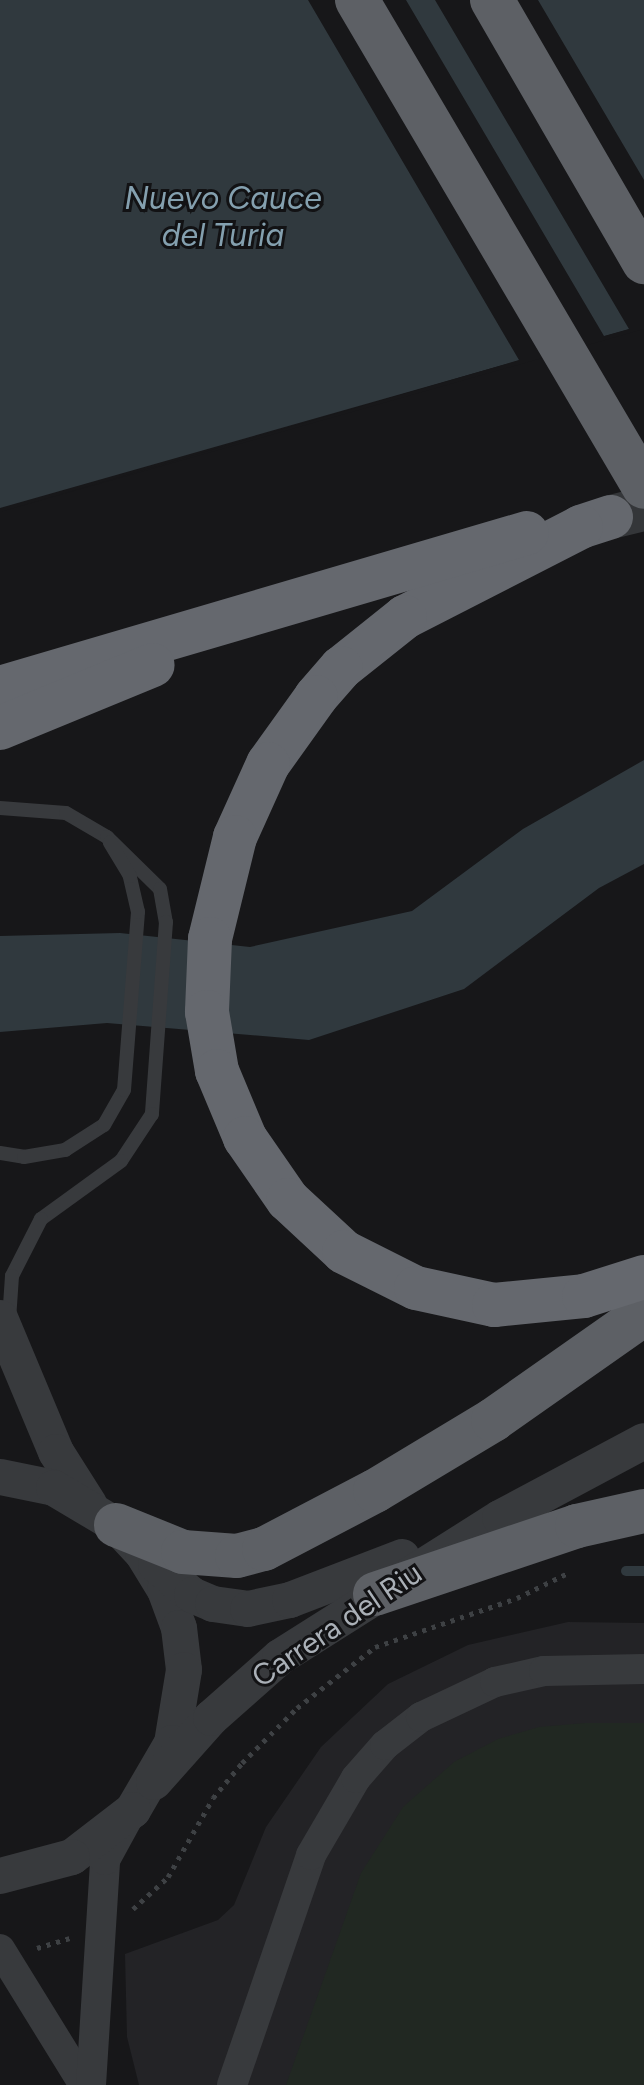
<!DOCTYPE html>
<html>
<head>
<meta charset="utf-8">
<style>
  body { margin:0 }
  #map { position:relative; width:644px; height:2085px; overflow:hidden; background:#171719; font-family:Figtree,sans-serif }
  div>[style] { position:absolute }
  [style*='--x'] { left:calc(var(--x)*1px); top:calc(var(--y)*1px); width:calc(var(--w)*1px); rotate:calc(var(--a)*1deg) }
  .built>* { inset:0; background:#232326 }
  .green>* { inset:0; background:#212822 }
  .water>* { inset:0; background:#30393e }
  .pier>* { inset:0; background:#171719 }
  .stream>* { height:10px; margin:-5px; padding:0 5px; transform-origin:5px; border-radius:5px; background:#30393e }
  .motorway-tunnel>* { height:44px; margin-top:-22px; transform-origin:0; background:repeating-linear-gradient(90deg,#343639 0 44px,transparent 0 66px) }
  .path>* { height:5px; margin-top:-2.5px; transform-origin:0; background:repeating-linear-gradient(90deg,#3e4144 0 4px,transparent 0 10px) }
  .service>* { height:14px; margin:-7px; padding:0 7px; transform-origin:7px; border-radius:7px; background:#383a3d }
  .minor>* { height:30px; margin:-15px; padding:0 15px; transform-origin:15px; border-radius:15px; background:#383a3d }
  .tertiary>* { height:36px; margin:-18px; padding:0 18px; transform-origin:18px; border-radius:18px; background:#383a3d }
  .trunk>* { height:44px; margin:-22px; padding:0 22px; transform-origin:22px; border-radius:22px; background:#5d6065 }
  .motorway>* { height:44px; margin:-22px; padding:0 22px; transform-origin:22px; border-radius:22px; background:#65686e }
  span { translate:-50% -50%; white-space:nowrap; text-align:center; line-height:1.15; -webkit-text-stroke:6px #121214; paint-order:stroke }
  .street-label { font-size:30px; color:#aab0b7 }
  .water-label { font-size:32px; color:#84a0af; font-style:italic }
</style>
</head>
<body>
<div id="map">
  <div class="built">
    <div style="clip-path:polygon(568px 1622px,644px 1623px,644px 2085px,139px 2085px,127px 2037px,125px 1954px,218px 1920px,234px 1905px,266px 1827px,321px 1747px,388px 1684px,468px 1645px)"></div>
  </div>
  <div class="green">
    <div style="clip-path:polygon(585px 1723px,644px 1723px,644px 2085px,286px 2085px,361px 1873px,403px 1807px,454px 1762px,498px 1739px,539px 1727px)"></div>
  </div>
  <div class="water">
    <div style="clip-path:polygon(0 0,644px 0,644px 325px,0 508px)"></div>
    <div style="clip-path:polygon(644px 760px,644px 864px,599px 888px,464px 989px,309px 1040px,107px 1023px,0 1032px,0 936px,120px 933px,250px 947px,412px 911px,523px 829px)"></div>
  </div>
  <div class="pier">
    <div style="clip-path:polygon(308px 0,406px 0,604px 336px,629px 329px,435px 0,538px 0,644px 180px,644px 329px,0 512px,519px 360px)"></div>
  </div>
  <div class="stream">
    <div style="--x:626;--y:1571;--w:18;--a:0"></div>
  </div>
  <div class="motorway-tunnel">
    <div style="--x:611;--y:517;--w:34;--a:-14"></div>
  </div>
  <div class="path">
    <div style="--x:133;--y:1909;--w:47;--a:-42.4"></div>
    <div style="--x:168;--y:1877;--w:91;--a:-60.3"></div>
    <div style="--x:213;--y:1798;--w:45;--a:-50.4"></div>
    <div style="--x:242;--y:1763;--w:78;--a:-45"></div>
    <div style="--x:297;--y:1708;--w:99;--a:-38"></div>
    <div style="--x:375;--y:1647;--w:150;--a:-19"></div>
    <div style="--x:517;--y:1598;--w:55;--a:-26.1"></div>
    <div style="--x:37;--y:1948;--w:34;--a:-17"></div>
  </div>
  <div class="service">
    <div style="--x:0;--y:808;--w:66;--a:4.3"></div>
    <div style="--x:66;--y:813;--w:48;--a:30.3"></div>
    <div style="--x:107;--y:837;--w:74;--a:44.5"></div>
    <div style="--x:160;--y:889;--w:34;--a:80"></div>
    <div style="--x:166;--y:922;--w:193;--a:94.2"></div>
    <div style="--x:152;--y:1114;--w:56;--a:123.4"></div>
    <div style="--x:121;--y:1161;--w:99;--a:144.1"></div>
    <div style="--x:41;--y:1219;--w:64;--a:117"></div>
    <div style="--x:12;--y:1276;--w:44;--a:93.9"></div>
    <div style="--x:0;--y:1153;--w:24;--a:9"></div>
    <div style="--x:24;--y:1157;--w:42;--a:-9.7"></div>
    <div style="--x:65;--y:1150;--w:46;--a:-32.7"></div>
    <div style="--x:104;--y:1125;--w:40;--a:-60.3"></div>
    <div style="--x:124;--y:1090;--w:179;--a:-85.5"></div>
    <div style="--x:138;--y:912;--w:37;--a:-103"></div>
    <div style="--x:130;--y:876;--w:39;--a:-121"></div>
  </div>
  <div class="minor">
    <div style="--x:0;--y:1949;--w:160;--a:58.3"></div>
    <div style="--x:91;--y:2085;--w:225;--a:-86.4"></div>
    <div style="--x:105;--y:1860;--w:48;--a:-61.3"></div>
    <div style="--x:232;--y:2085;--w:243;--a:-71"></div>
    <div style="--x:311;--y:1855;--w:89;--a:-59.7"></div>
    <div style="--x:356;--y:1778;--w:44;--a:-48.7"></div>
    <div style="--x:385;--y:1745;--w:46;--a:-37.9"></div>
    <div style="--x:421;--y:1717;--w:82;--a:-25.3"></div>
    <div style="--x:495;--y:1682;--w:50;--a:-12.7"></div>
    <div style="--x:544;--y:1671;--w:100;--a:-1.1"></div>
  </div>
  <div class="tertiary">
    <div style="--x:0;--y:1318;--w:145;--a:67.3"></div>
    <div style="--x:56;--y:1452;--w:62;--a:57.6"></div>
    <div style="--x:0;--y:1477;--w:55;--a:11.5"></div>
    <div style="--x:54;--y:1488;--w:72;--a:30.8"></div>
    <div style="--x:116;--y:1525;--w:40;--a:47"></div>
    <div style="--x:143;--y:1554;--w:42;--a:58.6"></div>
    <div style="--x:165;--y:1590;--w:40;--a:69.8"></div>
    <div style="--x:179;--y:1628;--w:42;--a:83.2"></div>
    <div style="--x:184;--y:1670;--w:74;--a:99.3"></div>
    <div style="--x:172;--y:1743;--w:78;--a:120.2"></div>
    <div style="--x:133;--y:1810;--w:77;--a:142.4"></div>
    <div style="--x:72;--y:1857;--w:74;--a:165.2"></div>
    <div style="--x:156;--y:1565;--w:47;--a:39.8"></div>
    <div style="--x:192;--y:1595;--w:23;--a:23"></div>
    <div style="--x:213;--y:1604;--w:35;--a:8"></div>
    <div style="--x:248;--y:1609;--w:43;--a:-12.1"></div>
    <div style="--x:290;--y:1600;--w:120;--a:-21"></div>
    <div style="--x:154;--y:1782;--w:86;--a:-48.3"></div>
    <div style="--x:211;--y:1718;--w:92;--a:-41.5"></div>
    <div style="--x:280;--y:1657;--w:260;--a:-32.3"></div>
    <div style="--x:500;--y:1518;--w:163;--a:-28.1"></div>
  </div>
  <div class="trunk">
    <div style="--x:357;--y:0;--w:565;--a:59.49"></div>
    <div style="--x:492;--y:0;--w:303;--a:59.9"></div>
    <div style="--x:116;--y:1525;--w:72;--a:21.9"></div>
    <div style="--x:183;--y:1552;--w:54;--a:4.2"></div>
    <div style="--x:237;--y:1556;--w:28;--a:-15"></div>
    <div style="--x:264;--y:1549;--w:125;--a:-27.6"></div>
    <div style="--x:375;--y:1491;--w:138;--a:-31"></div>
    <div style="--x:493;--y:1420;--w:184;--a:-35.1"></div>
    <div style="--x:375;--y:1594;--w:213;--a:-18.6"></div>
    <div style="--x:577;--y:1526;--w:69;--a:-12.6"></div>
  </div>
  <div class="motorway">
    <div style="--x:611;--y:517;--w:32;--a:162"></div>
    <div style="--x:581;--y:527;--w:198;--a:152.9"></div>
    <div style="--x:405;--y:617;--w:82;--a:141.4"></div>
    <div style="--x:341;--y:668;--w:38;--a:131"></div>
    <div style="--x:316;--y:697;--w:82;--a:125.6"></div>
    <div style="--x:268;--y:764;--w:80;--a:114.3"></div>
    <div style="--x:235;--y:837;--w:105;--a:103.8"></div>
    <div style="--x:210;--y:939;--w:73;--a:92.4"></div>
    <div style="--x:207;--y:1012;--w:60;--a:80.4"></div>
    <div style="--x:217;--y:1071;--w:73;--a:67.3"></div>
    <div style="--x:245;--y:1138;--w:75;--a:55.3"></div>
    <div style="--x:288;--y:1200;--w:76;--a:42.9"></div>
    <div style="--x:344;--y:1252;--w:80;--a:26.6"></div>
    <div style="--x:416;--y:1288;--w:80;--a:12.3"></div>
    <div style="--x:494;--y:1305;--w:90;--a:-5.7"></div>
    <div style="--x:584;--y:1296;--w:63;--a:-17.6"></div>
    <div style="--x:0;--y:688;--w:549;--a:-16.39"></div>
    <div style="--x:0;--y:728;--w:165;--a:-22.4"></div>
  </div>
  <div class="street-label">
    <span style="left:337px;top:1625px;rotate:-34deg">Carrera del Riu</span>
  </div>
  <div class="water-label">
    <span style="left:223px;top:217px">Nuevo Cauce<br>del Turia</span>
  </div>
</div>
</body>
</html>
